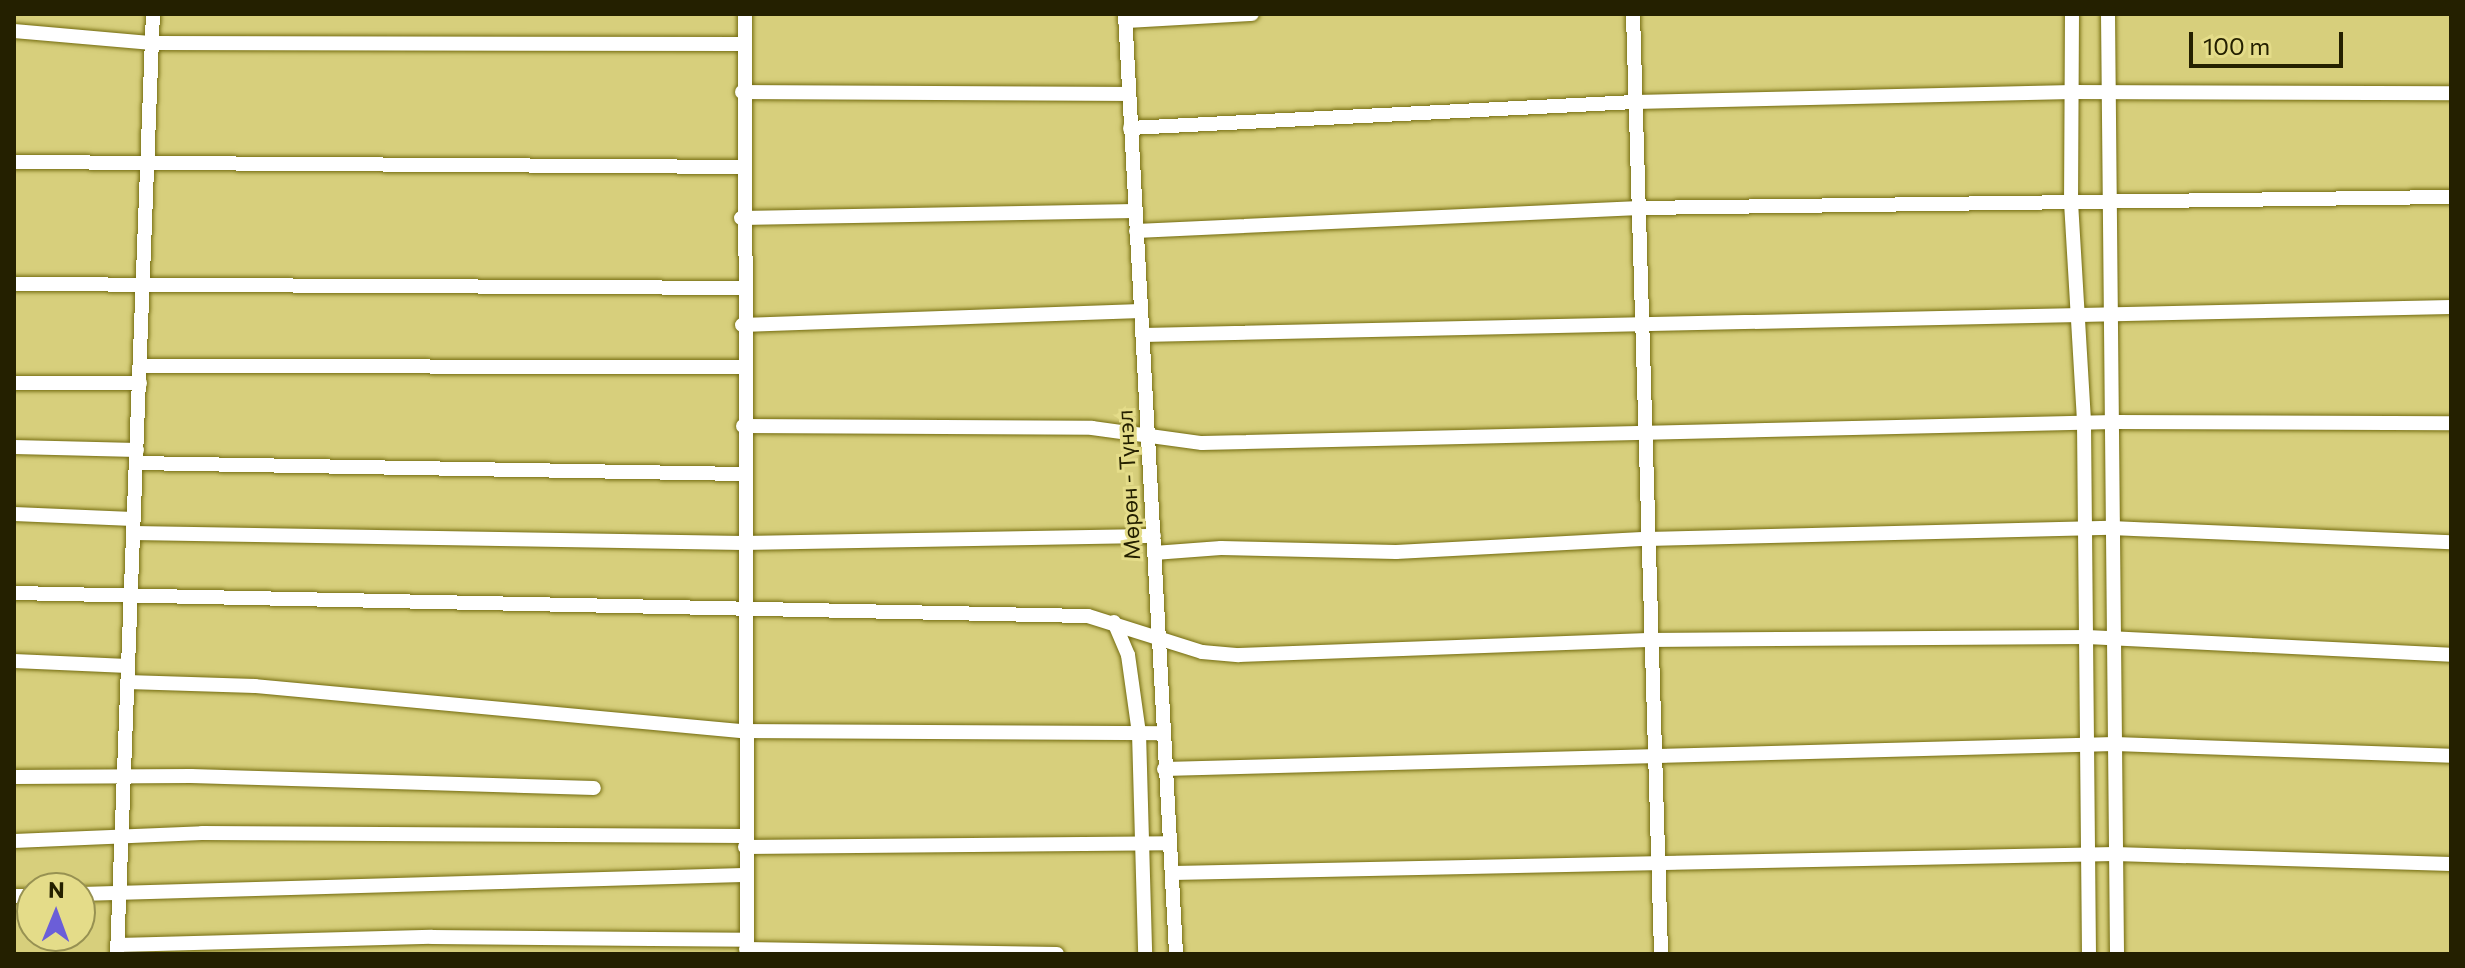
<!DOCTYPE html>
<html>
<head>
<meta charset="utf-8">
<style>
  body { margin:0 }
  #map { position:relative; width:2465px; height:968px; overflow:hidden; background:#d7cf7c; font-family:Commissioner,sans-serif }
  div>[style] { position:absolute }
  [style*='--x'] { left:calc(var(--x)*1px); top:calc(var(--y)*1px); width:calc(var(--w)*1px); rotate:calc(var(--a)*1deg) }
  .roads { filter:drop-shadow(0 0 2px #736b0e) drop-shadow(0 0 2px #736b0e) }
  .minor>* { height:14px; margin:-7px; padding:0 7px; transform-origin:7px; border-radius:7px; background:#fff }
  span { translate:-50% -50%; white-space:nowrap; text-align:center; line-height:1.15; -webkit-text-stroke:6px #e4dc89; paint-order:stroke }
  .street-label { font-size:22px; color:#242000 }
  .frame { position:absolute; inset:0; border:16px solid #242000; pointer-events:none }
  .north { position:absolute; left:16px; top:872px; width:80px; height:80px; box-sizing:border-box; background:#e4dc89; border:2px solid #979152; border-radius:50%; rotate:1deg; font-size:22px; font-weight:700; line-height:32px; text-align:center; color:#242000 }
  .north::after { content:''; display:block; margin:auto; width:28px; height:36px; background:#6b5ed8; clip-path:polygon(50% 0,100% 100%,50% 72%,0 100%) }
  .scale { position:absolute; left:2189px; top:32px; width:154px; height:36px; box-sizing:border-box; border:4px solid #242000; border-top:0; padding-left:10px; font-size:24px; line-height:28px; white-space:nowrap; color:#242000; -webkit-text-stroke:6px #e4dc89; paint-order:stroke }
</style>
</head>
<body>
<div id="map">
  <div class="roads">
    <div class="minor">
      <div style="--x:745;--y:14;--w:940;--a:89.88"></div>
      <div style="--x:1125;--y:14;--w:941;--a:86.89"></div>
      <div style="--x:1633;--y:14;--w:940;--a:88.29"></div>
      <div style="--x:2072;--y:14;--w:188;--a:90.3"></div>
      <div style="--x:2071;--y:202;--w:222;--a:86.6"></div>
      <div style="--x:2084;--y:424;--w:530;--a:89.46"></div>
      <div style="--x:2108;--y:14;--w:940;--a:89.45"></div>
      <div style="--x:1125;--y:21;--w:127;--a:-3.2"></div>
      <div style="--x:14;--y:31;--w:139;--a:5"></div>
      <div style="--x:152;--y:43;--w:593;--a:0.1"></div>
      <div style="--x:742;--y:92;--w:386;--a:0.3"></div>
      <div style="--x:1130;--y:128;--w:506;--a:-2.95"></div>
      <div style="--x:1635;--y:102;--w:437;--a:-1.3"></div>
      <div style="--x:2072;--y:92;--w:379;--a:0.2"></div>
      <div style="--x:14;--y:162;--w:727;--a:0.39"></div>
      <div style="--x:741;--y:218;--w:394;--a:-1"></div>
      <div style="--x:1136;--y:231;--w:504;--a:-2.62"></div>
      <div style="--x:1639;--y:208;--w:812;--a:-0.78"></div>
      <div style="--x:14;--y:284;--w:728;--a:0.31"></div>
      <div style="--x:742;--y:325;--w:399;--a:-2"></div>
      <div style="--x:1143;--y:335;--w:1308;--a:-1.23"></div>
      <div style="--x:141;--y:366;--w:601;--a:0.1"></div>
      <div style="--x:14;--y:383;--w:126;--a:0"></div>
      <div style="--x:743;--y:426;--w:349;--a:0.3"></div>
      <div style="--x:1092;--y:428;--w:111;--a:7.8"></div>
      <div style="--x:1202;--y:443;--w:912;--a:-1.32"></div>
      <div style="--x:2114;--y:422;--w:337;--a:0.2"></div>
      <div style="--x:14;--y:447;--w:123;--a:1.4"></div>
      <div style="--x:136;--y:463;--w:607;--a:1.04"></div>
      <div style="--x:14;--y:514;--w:119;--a:2.4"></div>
      <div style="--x:133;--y:533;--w:610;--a:0.94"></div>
      <div style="--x:743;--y:543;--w:411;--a:-1"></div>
      <div style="--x:1154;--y:553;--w:67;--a:-4.3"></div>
      <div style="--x:1221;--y:548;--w:175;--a:1.3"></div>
      <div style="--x:1396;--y:552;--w:251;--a:-3"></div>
      <div style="--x:1647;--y:539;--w:464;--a:-1.4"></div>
      <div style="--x:2111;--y:528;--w:340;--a:2.4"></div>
      <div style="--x:14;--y:593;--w:1074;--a:1.23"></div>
      <div style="--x:1088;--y:616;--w:120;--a:17.5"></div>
      <div style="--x:1202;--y:652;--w:37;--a:5"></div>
      <div style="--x:1239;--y:655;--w:409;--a:-2.1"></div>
      <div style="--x:1648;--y:640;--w:439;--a:-0.4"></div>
      <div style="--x:2087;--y:637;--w:364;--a:2.8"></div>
      <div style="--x:1114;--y:622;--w:36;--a:67"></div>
      <div style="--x:1128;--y:655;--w:79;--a:82"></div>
      <div style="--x:1139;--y:733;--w:221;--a:88.4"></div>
      <div style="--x:14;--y:661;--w:114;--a:2.5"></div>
      <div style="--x:127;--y:682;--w:128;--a:1.8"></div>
      <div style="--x:255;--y:686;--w:491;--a:5.3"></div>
      <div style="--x:744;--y:731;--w:418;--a:0.3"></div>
      <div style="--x:1164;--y:769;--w:951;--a:-1.51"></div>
      <div style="--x:2115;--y:744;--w:336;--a:2"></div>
      <div style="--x:14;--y:777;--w:177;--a:-0.3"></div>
      <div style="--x:191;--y:776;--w:403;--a:1.7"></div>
      <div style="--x:14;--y:841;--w:188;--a:-2.4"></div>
      <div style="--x:202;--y:833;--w:543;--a:0.32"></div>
      <div style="--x:745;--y:847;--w:425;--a:-0.5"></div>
      <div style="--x:1173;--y:873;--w:942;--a:-1.16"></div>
      <div style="--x:2115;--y:854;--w:336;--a:1.7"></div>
      <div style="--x:80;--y:894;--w:663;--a:-1.64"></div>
      <div style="--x:14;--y:896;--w:18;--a:0"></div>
      <div style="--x:118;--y:945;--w:314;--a:-1.5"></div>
      <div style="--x:432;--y:937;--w:315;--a:0.5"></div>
      <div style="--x:746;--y:949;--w:311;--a:0.9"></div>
      <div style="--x:117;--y:954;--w:941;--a:-87.81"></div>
    </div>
  </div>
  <div class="street-label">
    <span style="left:1128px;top:485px;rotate:-93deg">Мөрөн - Түнэл</span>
  </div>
  <div class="frame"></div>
  <div class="north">N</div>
  <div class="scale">100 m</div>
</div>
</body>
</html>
